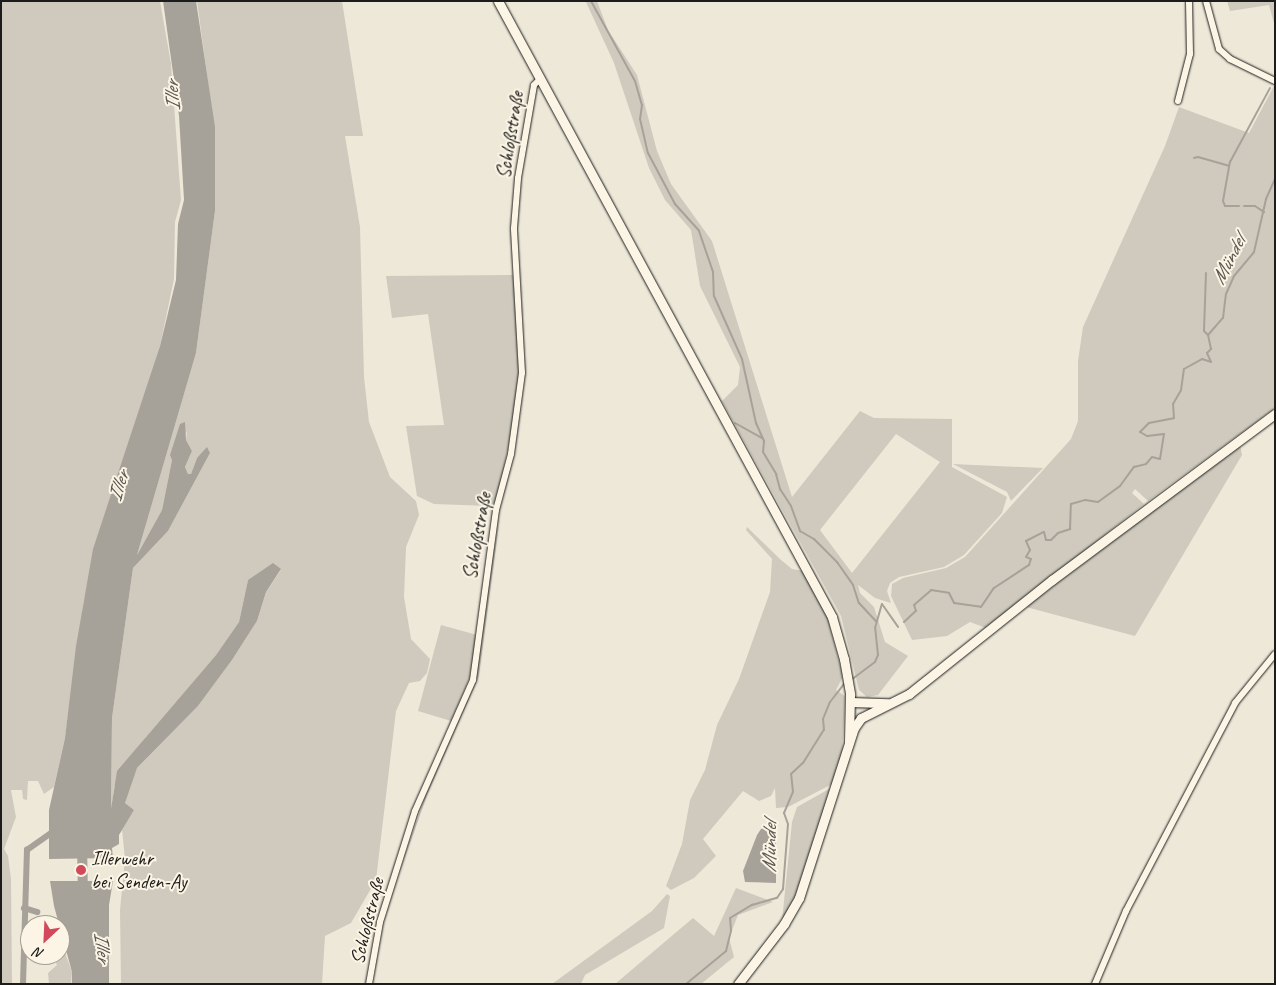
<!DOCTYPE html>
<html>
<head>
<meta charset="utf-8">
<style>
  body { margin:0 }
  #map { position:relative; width:1276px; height:985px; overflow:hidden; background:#eee8d9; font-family:Caveat,sans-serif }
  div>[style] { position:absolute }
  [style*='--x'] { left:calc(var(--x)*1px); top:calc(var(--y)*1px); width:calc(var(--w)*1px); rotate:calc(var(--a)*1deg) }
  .green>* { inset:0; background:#cfcabd }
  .water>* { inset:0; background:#a7a299 }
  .stream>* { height:2px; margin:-1px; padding:0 1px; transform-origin:1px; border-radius:1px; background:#a7a299 }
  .canal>* { height:5.5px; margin:-2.75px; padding:0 2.75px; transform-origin:2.75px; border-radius:2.75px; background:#a7a299 }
  .river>* { height:10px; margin:-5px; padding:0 5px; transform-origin:5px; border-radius:5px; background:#a7a299 }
  .roads { filter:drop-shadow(0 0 1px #1c1c1c) drop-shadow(0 0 1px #1c1c1c) }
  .street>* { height:6px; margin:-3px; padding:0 3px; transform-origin:3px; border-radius:3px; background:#fcf5e5 }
  .secondary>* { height:9px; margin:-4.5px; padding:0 4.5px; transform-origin:4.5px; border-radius:4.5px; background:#fcf5e5 }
  .dots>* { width:14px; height:14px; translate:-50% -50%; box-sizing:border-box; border:2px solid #fcf5e5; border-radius:50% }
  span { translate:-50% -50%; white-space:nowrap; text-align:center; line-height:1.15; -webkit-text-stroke:4px #fcf5e5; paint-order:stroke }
  .street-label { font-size:20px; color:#1c1c1c }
  .poi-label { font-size:20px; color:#1c1c1c }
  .left { translate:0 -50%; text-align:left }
  .water-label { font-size:21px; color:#5b5854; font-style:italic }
  .frame { position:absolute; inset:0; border:2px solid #1c1c1c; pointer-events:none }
  .north { position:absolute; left:20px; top:915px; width:50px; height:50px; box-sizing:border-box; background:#fcf5e5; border:1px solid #a29e95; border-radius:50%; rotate:205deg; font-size:14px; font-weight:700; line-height:20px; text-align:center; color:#1c1c1c }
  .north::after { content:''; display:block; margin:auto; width:18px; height:22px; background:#d1495b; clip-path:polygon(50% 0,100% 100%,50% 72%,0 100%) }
</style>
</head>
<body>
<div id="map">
  <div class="green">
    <div style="clip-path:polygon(1px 1px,160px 1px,171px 64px,181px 200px,175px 222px,174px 279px,160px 346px,84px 600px,65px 738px,54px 787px,44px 794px,38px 781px,28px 781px,27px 800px,23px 799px,22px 790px,11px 790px,16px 817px,4px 849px,8px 856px,11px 879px,12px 984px,1px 984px)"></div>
    <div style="clip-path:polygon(197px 1px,342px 1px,363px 136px,345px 136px,360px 227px,364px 377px,369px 422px,390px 477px,416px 501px,419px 515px,406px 547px,404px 597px,411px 639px,430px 659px,427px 673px,420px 681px,409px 683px,396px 711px,376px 880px,351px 923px,325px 936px,322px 984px,121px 984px,120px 910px,125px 859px,122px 829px,134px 810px,125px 803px,127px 792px,137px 768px,198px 706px,232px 660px,257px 621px,266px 592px,281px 570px,248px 580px,239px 622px,216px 655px,146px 737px,114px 787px,111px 816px,112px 718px,133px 568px,168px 531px,210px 453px,197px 458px,191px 474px,188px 474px,185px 467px,192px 451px,186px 440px,187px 431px,172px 460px,162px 510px,137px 555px,196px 353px,215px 211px,214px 126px)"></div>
    <div style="clip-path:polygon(evenodd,597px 1px,608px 30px,637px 75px,657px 151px,671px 184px,712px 241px,792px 497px,860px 411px,874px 418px,952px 419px,952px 467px,1007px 497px,1002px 513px,964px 555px,944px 567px,899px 577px,890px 583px,887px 591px,891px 603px,875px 598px,858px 585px,860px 593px,874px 607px,885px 642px,908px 656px,878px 695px,867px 697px,859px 690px,841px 616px,722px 401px,738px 385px,740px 367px,700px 286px,691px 230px,665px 200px,649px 168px,614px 63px,586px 2px,597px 1px,896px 434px,940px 462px,852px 573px,820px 530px,896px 434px)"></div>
    <div style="clip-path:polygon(1227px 1px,1275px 1px,1275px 27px,1269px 5px,1230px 11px)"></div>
    <div style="clip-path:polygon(1275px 84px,1275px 408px,1148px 501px,1135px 489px,1132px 493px,1144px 504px,986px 628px,970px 622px,947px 636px,912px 640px,891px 596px,892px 584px,903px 578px,946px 568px,965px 557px,1071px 439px,1078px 421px,1078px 361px,1083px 327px,1165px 146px,1179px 107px,1249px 133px)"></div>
    <div style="clip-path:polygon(513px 275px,520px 333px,519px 376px,511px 436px,496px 501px,490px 506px,434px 504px,417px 496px,406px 426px,444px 425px,428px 314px,392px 318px,386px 276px)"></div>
    <div style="clip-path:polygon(1240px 445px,1242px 455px,1135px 636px,1026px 607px)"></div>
    <div style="clip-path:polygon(953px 464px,1043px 468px,1011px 501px,1007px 492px)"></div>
    <div style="clip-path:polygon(500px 517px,479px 676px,428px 793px,400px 871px,426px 793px,476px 678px,484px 602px)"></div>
    <div style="clip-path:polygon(747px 527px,781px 560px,792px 569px,803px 571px,827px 616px,843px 676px,836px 690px,845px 696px,842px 758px,834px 783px,788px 807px,776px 808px,775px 788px,771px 796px,759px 801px,743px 791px,703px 839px,716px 856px,694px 878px,671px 890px,666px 886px,682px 844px,690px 800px,705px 770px,717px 725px,739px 679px,770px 592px,772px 559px,746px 530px)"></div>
    <div style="clip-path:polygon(441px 625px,477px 635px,470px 677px,451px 721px,418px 711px)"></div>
    <div style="clip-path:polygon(829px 789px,832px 790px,798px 891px,782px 921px,792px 822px,797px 807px)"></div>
    <div style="clip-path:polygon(736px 888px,773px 902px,738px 915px,729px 938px,734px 957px,701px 984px,615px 984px,693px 918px,714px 936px)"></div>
    <div style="clip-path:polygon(667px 894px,670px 896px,664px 928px,585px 975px,581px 984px,552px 984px,652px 911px)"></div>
    <div style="clip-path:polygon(64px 950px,72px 972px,71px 984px,49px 984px,48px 973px,57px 965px,52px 955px,60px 955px,60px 951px)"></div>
  </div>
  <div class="water">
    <div style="clip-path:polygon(163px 1px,196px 1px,215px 127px,215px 211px,196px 353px,137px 555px,162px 510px,172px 460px,170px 455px,180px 424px,185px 422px,186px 440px,192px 451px,185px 467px,188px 474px,191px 474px,197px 458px,207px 447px,210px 453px,168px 531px,133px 568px,112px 718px,111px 809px,117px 771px,216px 655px,239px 622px,248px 580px,273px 563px,281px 569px,266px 592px,257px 621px,232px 660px,198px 706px,137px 768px,125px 803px,134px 810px,119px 835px,119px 844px,112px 848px,113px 858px,49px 859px,49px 810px,65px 738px,76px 646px,93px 549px,160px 346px,176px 280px,178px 224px,184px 200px,179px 116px)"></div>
    <div style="clip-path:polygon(776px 823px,776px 883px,745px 882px,743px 871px,757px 835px,761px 829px)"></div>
    <div style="clip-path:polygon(50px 881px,113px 881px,109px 905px,109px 984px,72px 984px,72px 972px,54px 906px)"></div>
  </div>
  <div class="stream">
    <div style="--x:591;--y:1;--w:91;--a:61.2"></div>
    <div style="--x:635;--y:81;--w:25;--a:74"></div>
    <div style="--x:642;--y:105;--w:14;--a:98"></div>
    <div style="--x:640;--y:119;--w:35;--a:77"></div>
    <div style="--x:648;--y:153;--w:58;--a:62.1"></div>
    <div style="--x:675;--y:204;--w:36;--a:48"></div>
    <div style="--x:699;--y:231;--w:43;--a:71.1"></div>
    <div style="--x:713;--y:272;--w:24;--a:88"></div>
    <div style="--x:714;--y:296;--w:69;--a:66"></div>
    <div style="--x:742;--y:359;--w:66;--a:77.7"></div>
    <div style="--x:756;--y:423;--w:20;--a:66"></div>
    <div style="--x:764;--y:441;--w:11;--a:95"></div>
    <div style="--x:763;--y:452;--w:26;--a:59"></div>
    <div style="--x:776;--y:474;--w:16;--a:75"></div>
    <div style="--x:780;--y:489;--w:20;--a:57"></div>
    <div style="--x:791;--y:506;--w:27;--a:70"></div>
    <div style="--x:800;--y:531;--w:16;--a:30"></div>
    <div style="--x:814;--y:539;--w:33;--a:45"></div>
    <div style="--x:837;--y:562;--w:28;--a:55"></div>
    <div style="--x:853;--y:585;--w:19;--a:72"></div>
    <div style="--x:859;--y:603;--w:25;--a:47"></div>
    <div style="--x:1194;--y:158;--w:4;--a:-14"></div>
    <div style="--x:1198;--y:157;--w:32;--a:16"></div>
    <div style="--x:1239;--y:206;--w:14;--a:180"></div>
    <div style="--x:1225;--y:206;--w:5;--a:-112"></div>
    <div style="--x:1223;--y:201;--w:40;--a:-80"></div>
    <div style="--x:1230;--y:162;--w:84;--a:-61.6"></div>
    <div style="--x:1244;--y:206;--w:11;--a:0"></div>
    <div style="--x:1255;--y:206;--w:11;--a:34"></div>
    <div style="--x:1206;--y:273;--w:58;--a:92"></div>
    <div style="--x:1204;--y:331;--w:6;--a:45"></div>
    <div style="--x:735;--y:423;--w:31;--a:29"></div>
    <div style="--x:904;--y:622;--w:16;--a:-43"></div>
    <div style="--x:916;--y:611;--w:6;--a:-108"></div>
    <div style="--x:914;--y:605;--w:23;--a:-41"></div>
    <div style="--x:931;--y:590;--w:18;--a:9"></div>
    <div style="--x:949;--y:593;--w:11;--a:63"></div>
    <div style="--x:954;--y:603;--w:27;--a:8"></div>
    <div style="--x:981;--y:607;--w:23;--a:-56"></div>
    <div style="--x:994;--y:588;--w:42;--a:-33.3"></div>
    <div style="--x:1029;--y:565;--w:6;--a:-72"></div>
    <div style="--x:1031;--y:559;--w:5;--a:-158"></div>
    <div style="--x:1026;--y:557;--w:8;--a:-60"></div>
    <div style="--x:1030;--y:550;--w:10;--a:-114"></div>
    <div style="--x:1026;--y:541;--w:20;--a:-27"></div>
    <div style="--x:1044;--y:532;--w:8;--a:76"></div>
    <div style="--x:1046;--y:540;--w:5;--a:0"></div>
    <div style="--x:1051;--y:540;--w:10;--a:-45"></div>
    <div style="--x:1058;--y:533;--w:13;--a:-18"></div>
    <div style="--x:1070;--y:529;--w:25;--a:-88"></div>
    <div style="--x:1071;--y:504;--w:15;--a:-16"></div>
    <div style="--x:1085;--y:500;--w:13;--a:9"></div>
    <div style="--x:1098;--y:502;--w:27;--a:-36"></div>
    <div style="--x:1120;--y:486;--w:24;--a:-54"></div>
    <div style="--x:1134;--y:467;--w:12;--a:-14"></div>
    <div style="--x:1146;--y:464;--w:9;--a:-49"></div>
    <div style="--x:1152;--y:457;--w:8;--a:14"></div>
    <div style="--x:1160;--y:459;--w:25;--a:-81"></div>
    <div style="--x:1164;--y:434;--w:17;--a:173"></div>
    <div style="--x:1147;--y:436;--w:8;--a:-150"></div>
    <div style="--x:1140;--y:432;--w:13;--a:-45"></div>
    <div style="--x:1149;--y:423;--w:25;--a:-11"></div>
    <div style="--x:1174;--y:418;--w:14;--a:-94"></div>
    <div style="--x:1173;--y:404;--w:16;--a:-60"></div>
    <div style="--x:1181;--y:390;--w:21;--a:-82"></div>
    <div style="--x:1184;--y:369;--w:21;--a:-29"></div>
    <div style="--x:1202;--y:359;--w:9;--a:18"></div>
    <div style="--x:1211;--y:362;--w:10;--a:-114"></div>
    <div style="--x:1207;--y:353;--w:6;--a:-45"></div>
    <div style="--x:1211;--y:349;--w:14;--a:-102"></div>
    <div style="--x:1208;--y:335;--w:23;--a:-49"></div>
    <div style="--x:1223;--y:318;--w:24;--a:-83"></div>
    <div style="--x:1226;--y:294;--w:20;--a:-66"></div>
    <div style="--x:1234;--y:276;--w:31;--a:-50"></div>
    <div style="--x:1254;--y:252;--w:54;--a:-77.2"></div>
    <div style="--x:1266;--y:199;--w:22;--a:-66"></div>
    <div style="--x:851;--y:680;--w:30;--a:-37"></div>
    <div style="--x:875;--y:662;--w:8;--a:-67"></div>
    <div style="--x:878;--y:655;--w:27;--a:-96"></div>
    <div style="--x:875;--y:628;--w:25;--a:-74"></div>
    <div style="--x:882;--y:604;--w:28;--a:55"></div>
    <div style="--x:686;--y:984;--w:52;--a:-39.5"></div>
    <div style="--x:726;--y:951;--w:21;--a:-76"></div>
    <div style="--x:731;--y:931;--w:13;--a:-94"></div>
    <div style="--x:730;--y:918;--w:26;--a:-31"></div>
    <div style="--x:752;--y:905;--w:26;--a:-16"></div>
    <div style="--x:777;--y:898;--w:11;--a:-56"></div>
    <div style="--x:783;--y:889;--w:65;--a:-85.6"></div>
    <div style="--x:788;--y:824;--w:12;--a:-110"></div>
    <div style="--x:784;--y:813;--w:23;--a:-67"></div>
    <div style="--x:793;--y:792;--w:18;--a:-96"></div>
    <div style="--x:791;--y:774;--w:16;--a:-43"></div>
    <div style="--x:803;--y:763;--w:39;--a:-58"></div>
    <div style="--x:824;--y:730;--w:11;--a:-95"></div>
    <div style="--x:823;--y:719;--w:18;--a:-68"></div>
    <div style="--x:830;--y:702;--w:23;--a:-52"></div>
  </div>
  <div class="canal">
    <div style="--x:24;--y:908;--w:14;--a:17"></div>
    <div style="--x:53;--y:923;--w:2;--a:63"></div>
    <div style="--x:23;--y:984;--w:134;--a:-88.3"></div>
    <div style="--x:27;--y:850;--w:32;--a:-35"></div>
  </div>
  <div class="river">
    <div style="--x:82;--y:844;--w:51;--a:88.9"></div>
  </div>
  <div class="roads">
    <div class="street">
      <div style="--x:1206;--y:1;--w:50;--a:74.8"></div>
      <div style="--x:1219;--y:49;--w:15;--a:42"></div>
      <div style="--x:1230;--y:59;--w:50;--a:26.1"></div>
      <div style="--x:1178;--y:101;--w:49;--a:-75.7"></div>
      <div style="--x:1190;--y:54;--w:53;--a:-91.1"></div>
      <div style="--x:369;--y:984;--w:63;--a:-79.9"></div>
      <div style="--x:380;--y:922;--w:116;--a:-72.5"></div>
      <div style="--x:415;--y:811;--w:143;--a:-66.1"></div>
      <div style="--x:473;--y:680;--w:172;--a:-82.3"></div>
      <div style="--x:496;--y:510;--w:58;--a:-75"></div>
      <div style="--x:511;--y:454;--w:82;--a:-82.3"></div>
      <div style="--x:522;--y:373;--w:145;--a:-93.2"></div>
      <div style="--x:514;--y:228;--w:50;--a:-85.4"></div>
      <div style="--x:518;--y:178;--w:94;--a:-80.2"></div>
      <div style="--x:534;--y:85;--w:7;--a:-45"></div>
      <div style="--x:1095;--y:984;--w:79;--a:-67"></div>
      <div style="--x:1126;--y:911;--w:235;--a:-62.3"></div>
      <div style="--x:1235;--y:703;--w:63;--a:-50.8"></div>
    </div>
    <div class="secondary">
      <div style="--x:498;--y:1;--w:701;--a:61.53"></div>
      <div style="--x:832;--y:617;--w:44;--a:74.1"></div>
      <div style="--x:844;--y:659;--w:36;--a:80"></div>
      <div style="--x:850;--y:694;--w:48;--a:91.2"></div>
      <div style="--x:851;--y:702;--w:37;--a:2"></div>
      <div style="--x:738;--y:984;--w:76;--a:-52.5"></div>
      <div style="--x:784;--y:924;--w:30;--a:-60"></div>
      <div style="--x:799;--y:898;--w:179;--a:-72.1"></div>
      <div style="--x:854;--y:728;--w:12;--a:-55"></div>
      <div style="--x:861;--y:718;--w:54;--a:-26.6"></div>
      <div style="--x:909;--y:694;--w:183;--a:-38.6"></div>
      <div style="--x:1052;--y:580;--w:278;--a:-36.7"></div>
    </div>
  </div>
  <div class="dots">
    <div style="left:81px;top:870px;background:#d1495b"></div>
  </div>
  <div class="street-label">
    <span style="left:510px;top:135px;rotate:-81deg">Schloßstraße</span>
    <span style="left:477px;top:536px;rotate:-80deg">Schloßstraße</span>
    <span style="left:367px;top:921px;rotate:-76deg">Schloßstraße</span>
  </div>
  <div class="poi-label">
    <span class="left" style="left:91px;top:870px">Illerwehr<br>bei Senden-Ay</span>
  </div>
  <div class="water-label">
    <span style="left:172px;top:96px;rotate:-94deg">Iller</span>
    <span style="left:1228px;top:260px;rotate:-63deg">Mündel</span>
    <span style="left:118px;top:486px;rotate:-72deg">Iller</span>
    <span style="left:769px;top:847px;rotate:-89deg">Mündel</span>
    <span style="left:103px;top:947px;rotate:83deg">Iller</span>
  </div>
  <div class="frame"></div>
  <div class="north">N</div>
</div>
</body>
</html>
